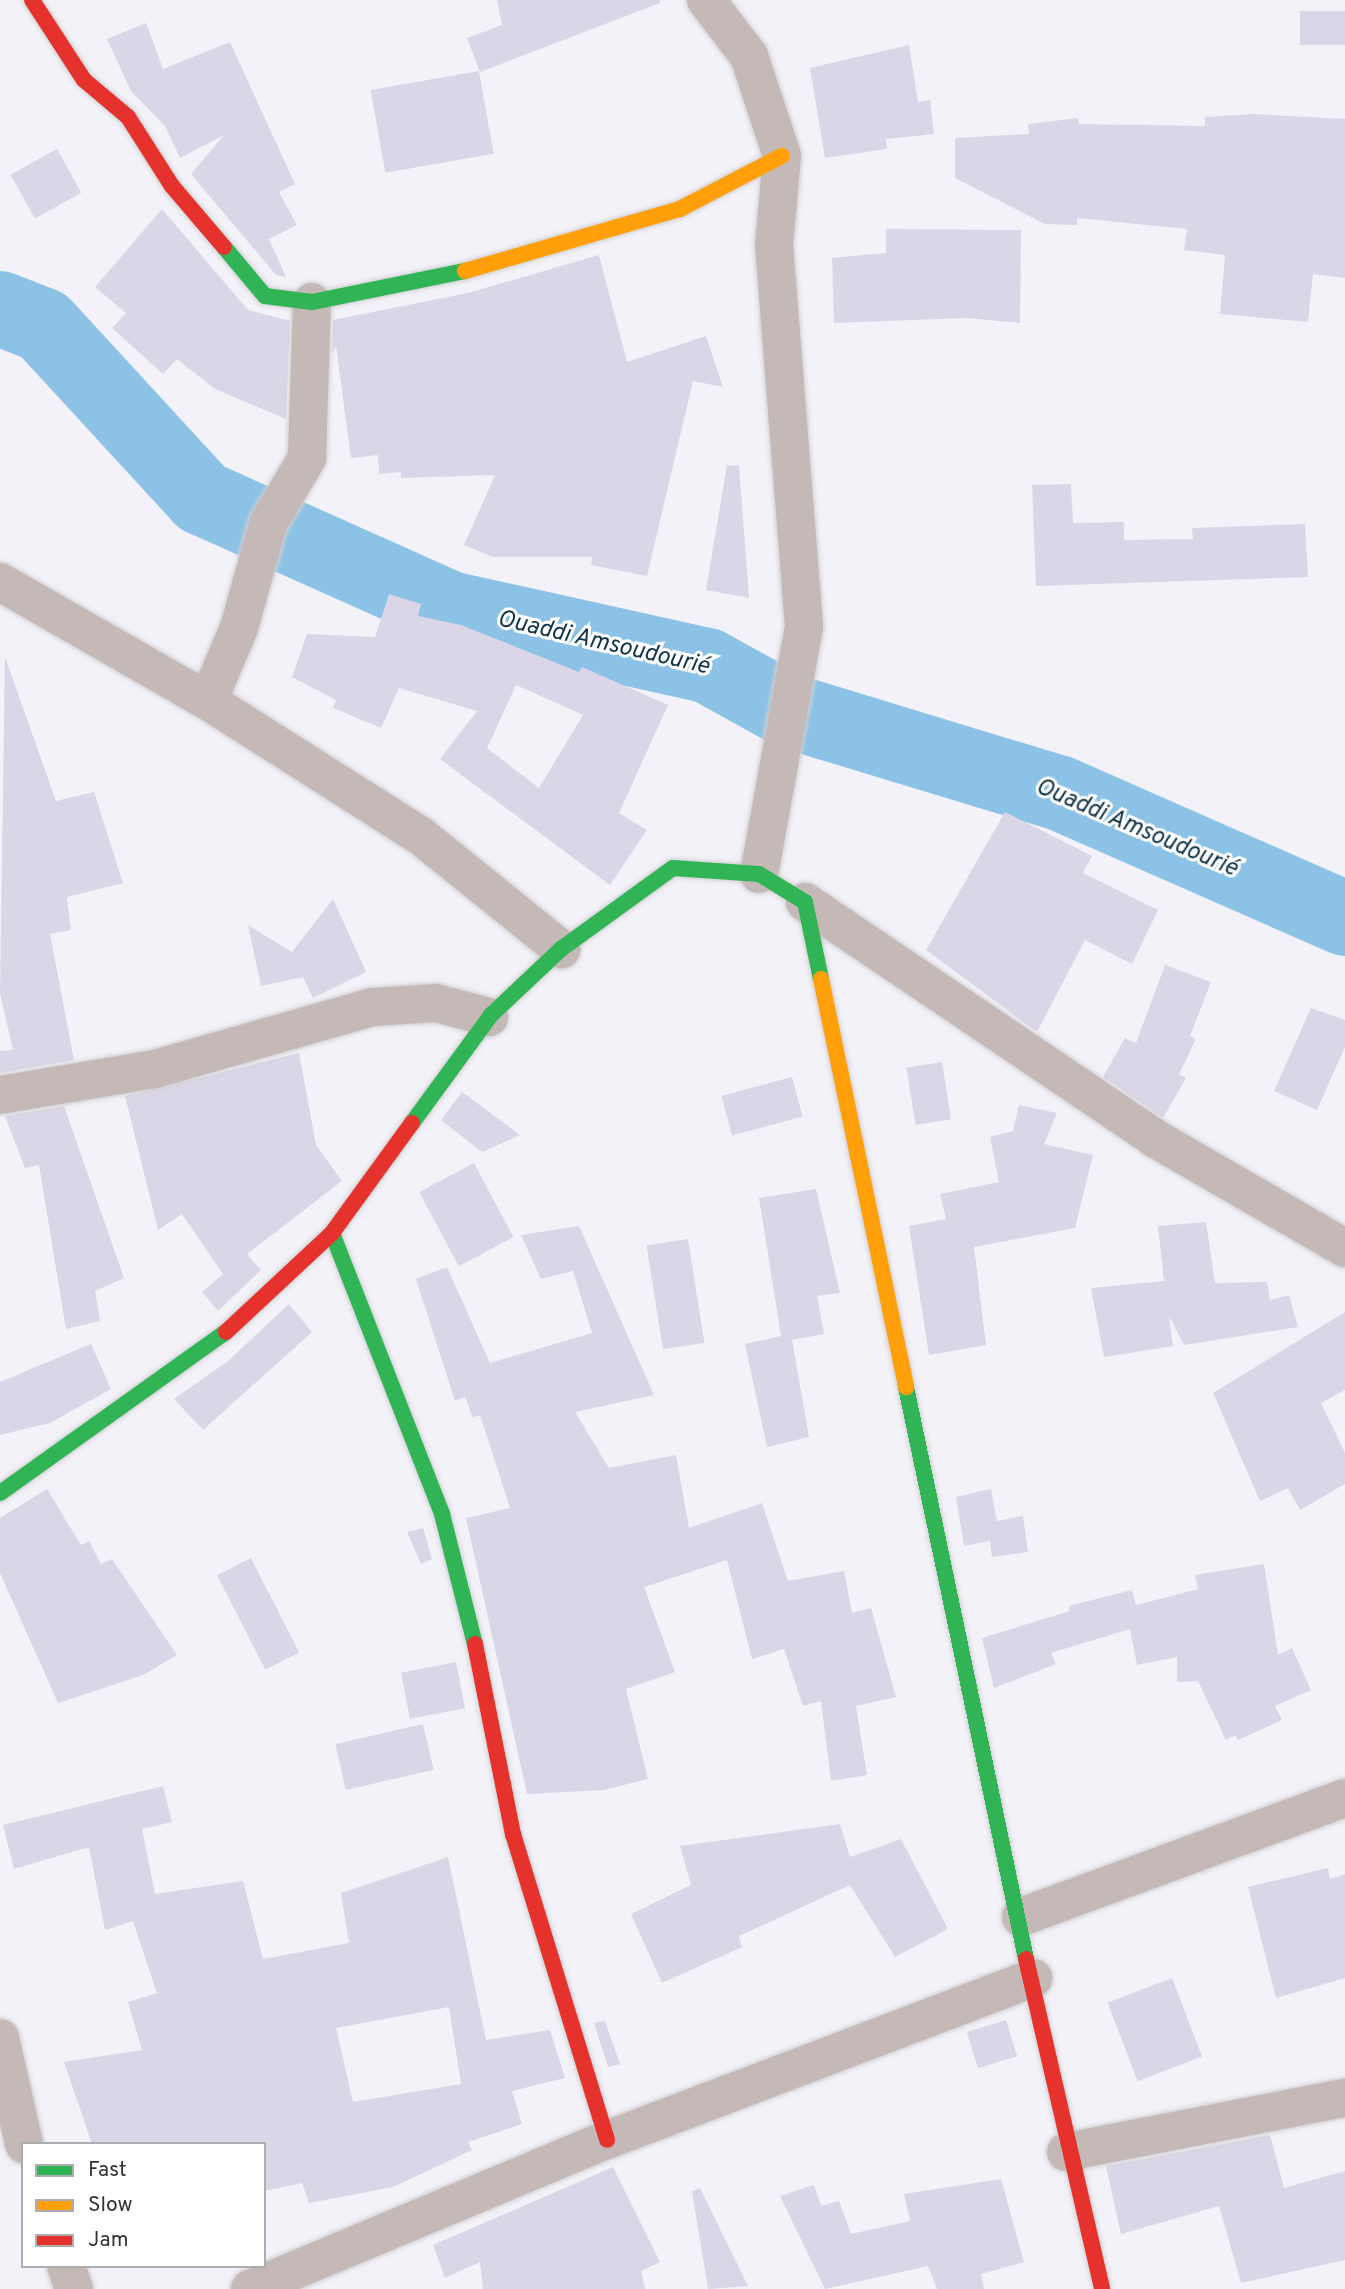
<!DOCTYPE html>
<html>
<head>
<meta charset="utf-8">
<style>
  body { margin:0 }
  #map { position:relative; width:1345px; height:2289px; overflow:hidden; background:#f3f2f8; font-family:Overpass,sans-serif }
  div>[style] { position:absolute }
  [style*='--x'] { left:calc(var(--x)*1px); top:calc(var(--y)*1px); width:calc(var(--w)*1px); rotate:calc(var(--a)*1deg) }
  .river>* { height:75px; margin:-37.5px; padding:0 37.5px; transform-origin:37.5px; border-radius:37.5px; background:#8bc2e6 }
  .building>* { inset:0; background:#dad6e7; transform-origin:0 0 }
  .roads { filter:drop-shadow(0 0 2px #d1d0d4) drop-shadow(0 0 2px #d1d0d4) }
  .street>* { height:38px; margin:-19px; padding:0 19px; transform-origin:19px; border-radius:19px; background:#c5b9b8 }
  .fast>* { height:16px; margin:-8px; padding:0 8px; transform-origin:8px; border-radius:8px; background:#30b455 }
  .slow>* { height:16px; margin:-8px; padding:0 8px; transform-origin:8px; border-radius:8px; background:#ff9f0a }
  .jam>* { height:16px; margin:-8px; padding:0 8px; transform-origin:8px; border-radius:8px; background:#e5322d }
  span { translate:-50% -50%; white-space:nowrap; text-align:center; line-height:1.15; -webkit-text-stroke:6px #fff; paint-order:stroke }
  .water-label { font-size:24px; color:#12354a; font-style:italic }
  .legend { position:absolute; left:21px; top:2142px; width:245px; height:126px; box-sizing:border-box; background:#fff; border:2px solid #adadaf; margin:0; padding:9px 12px; list-style:none; font-size:21px; color:#323136 }
  .legend li { display:flex; align-items:center; gap:14px; height:35px }
  .legend b { width:35px; border:2px solid #adadaf }
</style>
</head>
<body>
<div id="map">
  <div class="river">
    <div style="--x:0;--y:308;--w:46;--a:21.6"></div>
    <div style="--x:43;--y:325;--w:234;--a:47.4"></div>
    <div style="--x:201;--y:497;--w:272;--a:24.1"></div>
    <div style="--x:449;--y:608;--w:264;--a:12.5"></div>
    <div style="--x:707;--y:665;--w:95;--a:29"></div>
    <div style="--x:790;--y:711;--w:282;--a:16.9"></div>
    <div style="--x:1060;--y:793;--w:311;--a:23.7"></div>
  </div>
  <div class="building">
    <div style="clip-path:polygon(497px 0,660px 0,660px 3px,480px 72px,467px 38px,502px 25px)"></div>
    <div style="left:1345px;top:11px;width:34px;height:45px;rotate:90deg"></div>
    <div style="clip-path:polygon(146px 23px,163px 69px,230px 42px,295px 184px,279px 192px,297px 225px,269px 239px,286px 277px,276px 275px,191px 174px,224px 135px,180px 158px,165px 126px,131px 91px,107px 39px)"></div>
    <div style="clip-path:polygon(909px 45px,918px 102px,930px 100px,934px 134px,886px 139px,887px 149px,825px 158px,810px 68px)"></div>
    <div style="left:479px;top:71px;width:84px;height:110px;rotate:80deg"></div>
    <div style="clip-path:polygon(1253px 114px,1345px 119px,1345px 278px,1313px 274px,1308px 322px,1220px 314px,1225px 255px,1184px 250px,1187px 229px,1077px 218px,1077px 225px,1045px 224px,955px 178px,955px 138px,1029px 134px,1028px 124px,1078px 118px,1079px 124px,1205px 126px,1205px 117px)"></div>
    <div style="left:57px;top:149px;width:50px;height:53px;rotate:61deg"></div>
    <div style="clip-path:polygon(162px 209px,248px 310px,290px 321px,286px 419px,215px 389px,177px 359px,163px 374px,112px 328px,126px 313px,95px 287px)"></div>
    <div style="clip-path:polygon(886px 229px,1021px 230px,1020px 323px,967px 318px,834px 323px,832px 258px,886px 253px)"></div>
    <div style="clip-path:polygon(599px 255px,627px 362px,706px 336px,723px 387px,693px 381px,647px 576px,591px 565px,592px 557px,493px 557px,464px 545px,495px 475px,401px 478px,401px 472px,379px 474px,378px 455px,351px 458px,336px 346px,332px 353px,333px 320px,468px 293px)"></div>
    <div style="clip-path:polygon(727px 465px,739px 466px,749px 598px,706px 590px)"></div>
    <div style="clip-path:polygon(1071px 484px,1073px 523px,1124px 522px,1124px 540px,1193px 539px,1192px 528px,1305px 524px,1308px 577px,1036px 586px,1032px 485px)"></div>
    <div style="clip-path:polygon(evenodd,389px 594px,421px 604px,418px 616px,461px 625px,579px 672px,582px 667px,668px 705px,619px 813px,647px 830px,610px 885px,440px 759px,477px 711px,399px 688px,381px 728px,333px 708px,336px 700px,292px 677px,307px 634px,375px 637px,389px 594px,516px 685px,583px 715px,539px 788px,487px 748px,516px 685px)"></div>
    <div style="clip-path:polygon(5px 657px,56px 801px,94px 792px,123px 883px,67px 897px,71px 930px,50px 934px,74px 1060px,0 1073px,0 1051px,13px 1050px,0 993px)"></div>
    <div style="clip-path:polygon(1005px 812px,1092px 856px,1083px 873px,1158px 910px,1132px 964px,1085px 940px,1037px 1032px,926px 950px)"></div>
    <div style="clip-path:polygon(333px 899px,366px 972px,313px 998px,303px 977px,261px 986px,248px 925px,292px 952px)"></div>
    <div style="clip-path:polygon(1165px 965px,1211px 982px,1190px 1036px,1196px 1039px,1179px 1074px,1186px 1078px,1163px 1118px,1103px 1077px,1125px 1038px,1136px 1043px)"></div>
    <div style="clip-path:polygon(1311px 1008px,1345px 1020px,1345px 1047px,1317px 1110px,1274px 1091px)"></div>
    <div style="clip-path:polygon(299px 1053px,316px 1145px,342px 1181px,247px 1254px,261px 1270px,218px 1311px,202px 1292px,223px 1274px,182px 1214px,158px 1230px,125px 1096px)"></div>
    <div style="left:942px;top:1062px;width:58px;height:36px;rotate:81deg"></div>
    <div style="left:792px;top:1077px;width:41px;height:73px;rotate:75deg"></div>
    <div style="clip-path:polygon(462px 1092px,520px 1135px,482px 1152px,441px 1120px)"></div>
    <div style="clip-path:polygon(1019px 1105px,1057px 1113px,1044px 1144px,1093px 1155px,1075px 1228px,974px 1247px,986px 1345px,929px 1355px,909px 1226px,946px 1219px,940px 1194px,999px 1182px,990px 1137px,1013px 1131px)"></div>
    <div style="clip-path:polygon(64px 1106px,124px 1278px,95px 1291px,100px 1321px,66px 1329px,39px 1165px,25px 1168px,5px 1116px)"></div>
    <div style="left:474px;top:1163px;width:84px;height:62px;rotate:62deg"></div>
    <div style="clip-path:polygon(816px 1189px,840px 1293px,817px 1296px,824px 1334px,792px 1340px,809px 1437px,767px 1447px,745px 1344px,781px 1336px,759px 1198px)"></div>
    <div style="clip-path:polygon(1206px 1222px,1215px 1283px,1267px 1282px,1270px 1300px,1289px 1295px,1298px 1327px,1184px 1345px,1169px 1316px,1173px 1346px,1104px 1357px,1091px 1288px,1164px 1281px,1158px 1226px)"></div>
    <div style="clip-path:polygon(579px 1226px,654px 1395px,575px 1412px,609px 1468px,676px 1455px,689px 1528px,762px 1503px,788px 1581px,844px 1571px,852px 1613px,871px 1608px,896px 1697px,856px 1706px,867px 1775px,831px 1781px,821px 1701px,803px 1706px,784px 1649px,752px 1659px,727px 1560px,644px 1587px,675px 1672px,626px 1689px,648px 1779px,603px 1790px,527px 1794px,466px 1518px,510px 1508px,480px 1415px,473px 1418px,465px 1397px,455px 1401px,416px 1279px,447px 1267px,490px 1363px,592px 1333px,573px 1271px,541px 1279px,521px 1235px)"></div>
    <div style="left:688px;top:1239px;width:105px;height:42px;rotate:81deg"></div>
    <div style="clip-path:polygon(289px 1304px,312px 1332px,203px 1430px,174px 1399px,228px 1361px)"></div>
    <div style="clip-path:polygon(1345px 1312px,1345px 1390px,1321px 1403px,1345px 1453px,1345px 1484px,1300px 1510px,1288px 1488px,1260px 1501px,1213px 1393px)"></div>
    <div style="clip-path:polygon(91px 1344px,111px 1389px,50px 1423px,0 1435px,0 1382px)"></div>
    <div style="clip-path:polygon(47px 1489px,81px 1545px,89px 1541px,101px 1564px,112px 1559px,177px 1655px,143px 1675px,58px 1703px,0 1573px,0 1518px)"></div>
    <div style="clip-path:polygon(991px 1489px,997px 1521px,1023px 1516px,1028px 1552px,992px 1557px,990px 1541px,964px 1546px,956px 1497px)"></div>
    <div style="clip-path:polygon(423px 1528px,432px 1559px,421px 1564px,407px 1532px)"></div>
    <div style="left:251px;top:1558px;width:106px;height:38px;rotate:63deg"></div>
    <div style="clip-path:polygon(1264px 1564px,1278px 1655px,1292px 1648px,1311px 1690px,1275px 1706px,1282px 1720px,1238px 1740px,1235px 1735px,1226px 1740px,1198px 1681px,1177px 1682px,1177px 1657px,1137px 1665px,1130px 1629px,1051px 1653px,1056px 1664px,994px 1688px,982px 1638px,1070px 1611px,1069px 1606px,1132px 1590px,1136px 1605px,1198px 1589px,1195px 1575px)"></div>
    <div style="left:456px;top:1662px;width:47px;height:56px;rotate:79deg"></div>
    <div style="left:423px;top:1724px;width:47px;height:90px;rotate:77deg"></div>
    <div style="clip-path:polygon(evenodd,163px 1786px,172px 1822px,142px 1829px,155px 1894px,243px 1881px,263px 1959px,349px 1943px,341px 1893px,448px 1857px,486px 2040px,550px 2030px,565px 2078px,512px 2091px,522px 2124px,468px 2142px,472px 2150px,393px 2187px,309px 2203px,302px 2183px,264px 2191px,264px 2144px,92px 2144px,64px 2062px,142px 2050px,128px 2002px,157px 1993px,133px 1921px,105px 1930px,89px 1847px,14px 1869px,3px 1825px,163px 1786px,449px 2007px,461px 2084px,353px 2102px,336px 2028px,449px 2007px)"></div>
    <div style="clip-path:polygon(840px 1824px,850px 1857px,901px 1839px,948px 1929px,895px 1957px,850px 1885px,739px 1936px,742px 1947px,662px 1983px,631px 1914px,691px 1885px,680px 1846px)"></div>
    <div style="clip-path:polygon(1328px 1868px,1330px 1879px,1345px 1874px,1345px 1978px,1276px 1998px,1248px 1887px)"></div>
    <div style="left:1172px;top:1978px;width:84px;height:69px;rotate:69deg"></div>
    <div style="left:1006px;top:2020px;width:38px;height:41px;rotate:73deg"></div>
    <div style="clip-path:polygon(605px 2021px,620px 2064px,608px 2067px,594px 2023px)"></div>
    <div style="clip-path:polygon(1270px 2135px,1284px 2188px,1345px 2171px,1345px 2260px,1241px 2283px,1219px 2206px,1121px 2234px,1106px 2166px)"></div>
    <div style="clip-path:polygon(613px 2167px,660px 2262px,641px 2271px,645px 2289px,483px 2289px,480px 2262px,445px 2278px,433px 2245px)"></div>
    <div style="clip-path:polygon(1001px 2179px,1024px 2262px,981px 2274px,984px 2289px,937px 2289px,928px 2266px,825px 2289px,780px 2196px,814px 2185px,821px 2206px,839px 2201px,851px 2234px,910px 2221px,904px 2194px)"></div>
    <div style="clip-path:polygon(700px 2188px,748px 2286px,708px 2289px,692px 2191px)"></div>
  </div>
  <div class="roads">
    <div class="street">
      <div style="--x:706;--y:0;--w:71;--a:52.5"></div>
      <div style="--x:749;--y:56;--w:105;--a:71.7"></div>
      <div style="--x:782;--y:156;--w:89;--a:95.1"></div>
      <div style="--x:774;--y:245;--w:383;--a:85.5"></div>
      <div style="--x:804;--y:627;--w:251;--a:100.3"></div>
      <div style="--x:0;--y:582;--w:240;--a:29.8"></div>
      <div style="--x:208;--y:701;--w:254;--a:32.4"></div>
      <div style="--x:422;--y:837;--w:179;--a:38.9"></div>
      <div style="--x:208;--y:701;--w:79;--a:-67"></div>
      <div style="--x:239;--y:628;--w:108;--a:-74.4"></div>
      <div style="--x:268;--y:524;--w:77;--a:-59.4"></div>
      <div style="--x:307;--y:458;--w:156;--a:-88.2"></div>
      <div style="--x:805;--y:902;--w:424;--a:34"></div>
      <div style="--x:1156;--y:1139;--w:218;--a:30"></div>
      <div style="--x:0;--y:1095;--w:157;--a:-9.5"></div>
      <div style="--x:155;--y:1069;--w:226;--a:-15.9"></div>
      <div style="--x:372;--y:1007;--w:64;--a:-3.6"></div>
      <div style="--x:436;--y:1003;--w:55;--a:14.8"></div>
      <div style="--x:1021;--y:1917;--w:345;--a:-20.2"></div>
      <div style="--x:0;--y:2038;--w:109;--a:77.2"></div>
      <div style="--x:1066;--y:2152;--w:284;--a:-11"></div>
      <div style="--x:66;--y:2266;--w:24;--a:71"></div>
      <div style="--x:250;--y:2289;--w:387;--a:-22.7"></div>
      <div style="--x:607;--y:2140;--w:456;--a:-20.8"></div>
    </div>
    <div class="fast">
      <div style="--x:224;--y:247;--w:64;--a:50.1"></div>
      <div style="--x:265;--y:296;--w:47;--a:7.3"></div>
      <div style="--x:312;--y:302;--w:156;--a:-11.5"></div>
      <div style="--x:412;--y:1123;--w:134;--a:-53.8"></div>
      <div style="--x:491;--y:1015;--w:96;--a:-43.3"></div>
      <div style="--x:561;--y:949;--w:138;--a:-35.9"></div>
      <div style="--x:673;--y:868;--w:86;--a:4"></div>
      <div style="--x:759;--y:874;--w:54;--a:31.3"></div>
      <div style="--x:805;--y:902;--w:79;--a:78.3"></div>
      <div style="--x:332;--y:1233;--w:302;--a:68.6"></div>
      <div style="--x:442;--y:1514;--w:134;--a:75.8"></div>
      <div style="--x:906;--y:1387;--w:584;--a:78.15"></div>
      <div style="--x:0;--y:1493;--w:277;--a:-35.5"></div>
    </div>
    <div class="slow">
      <div style="--x:465;--y:271;--w:224;--a:-16.1"></div>
      <div style="--x:680;--y:209;--w:115;--a:-27.5"></div>
      <div style="--x:821;--y:979;--w:417;--a:78.2"></div>
    </div>
    <div class="jam">
      <div style="--x:32;--y:0;--w:95;--a:57"></div>
      <div style="--x:84;--y:80;--w:57;--a:40.1"></div>
      <div style="--x:128;--y:117;--w:82;--a:57.5"></div>
      <div style="--x:172;--y:186;--w:80;--a:49.6"></div>
      <div style="--x:226;--y:1332;--w:145;--a:-43"></div>
      <div style="--x:332;--y:1233;--w:136;--a:-54"></div>
      <div style="--x:475;--y:1644;--w:194;--a:78.7"></div>
      <div style="--x:513;--y:1834;--w:320;--a:72.9"></div>
      <div style="--x:1026;--y:1959;--w:339;--a:77"></div>
    </div>
  </div>
  <div class="water-label">
    <span style="left:603px;top:644px;rotate:13deg">Ouaddi Amsoudourié</span>
    <span style="left:1136px;top:829px;rotate:23deg">Ouaddi Amsoudourié</span>
  </div>
  <ul class="legend">
  <li><b style="height:9px;background:#30b455"></b>Fast</li>
  <li><b style="height:9px;background:#ff9f0a"></b>Slow</li>
  <li><b style="height:9px;background:#e5322d"></b>Jam</li>
  </ul>
</div>
</body>
</html>
